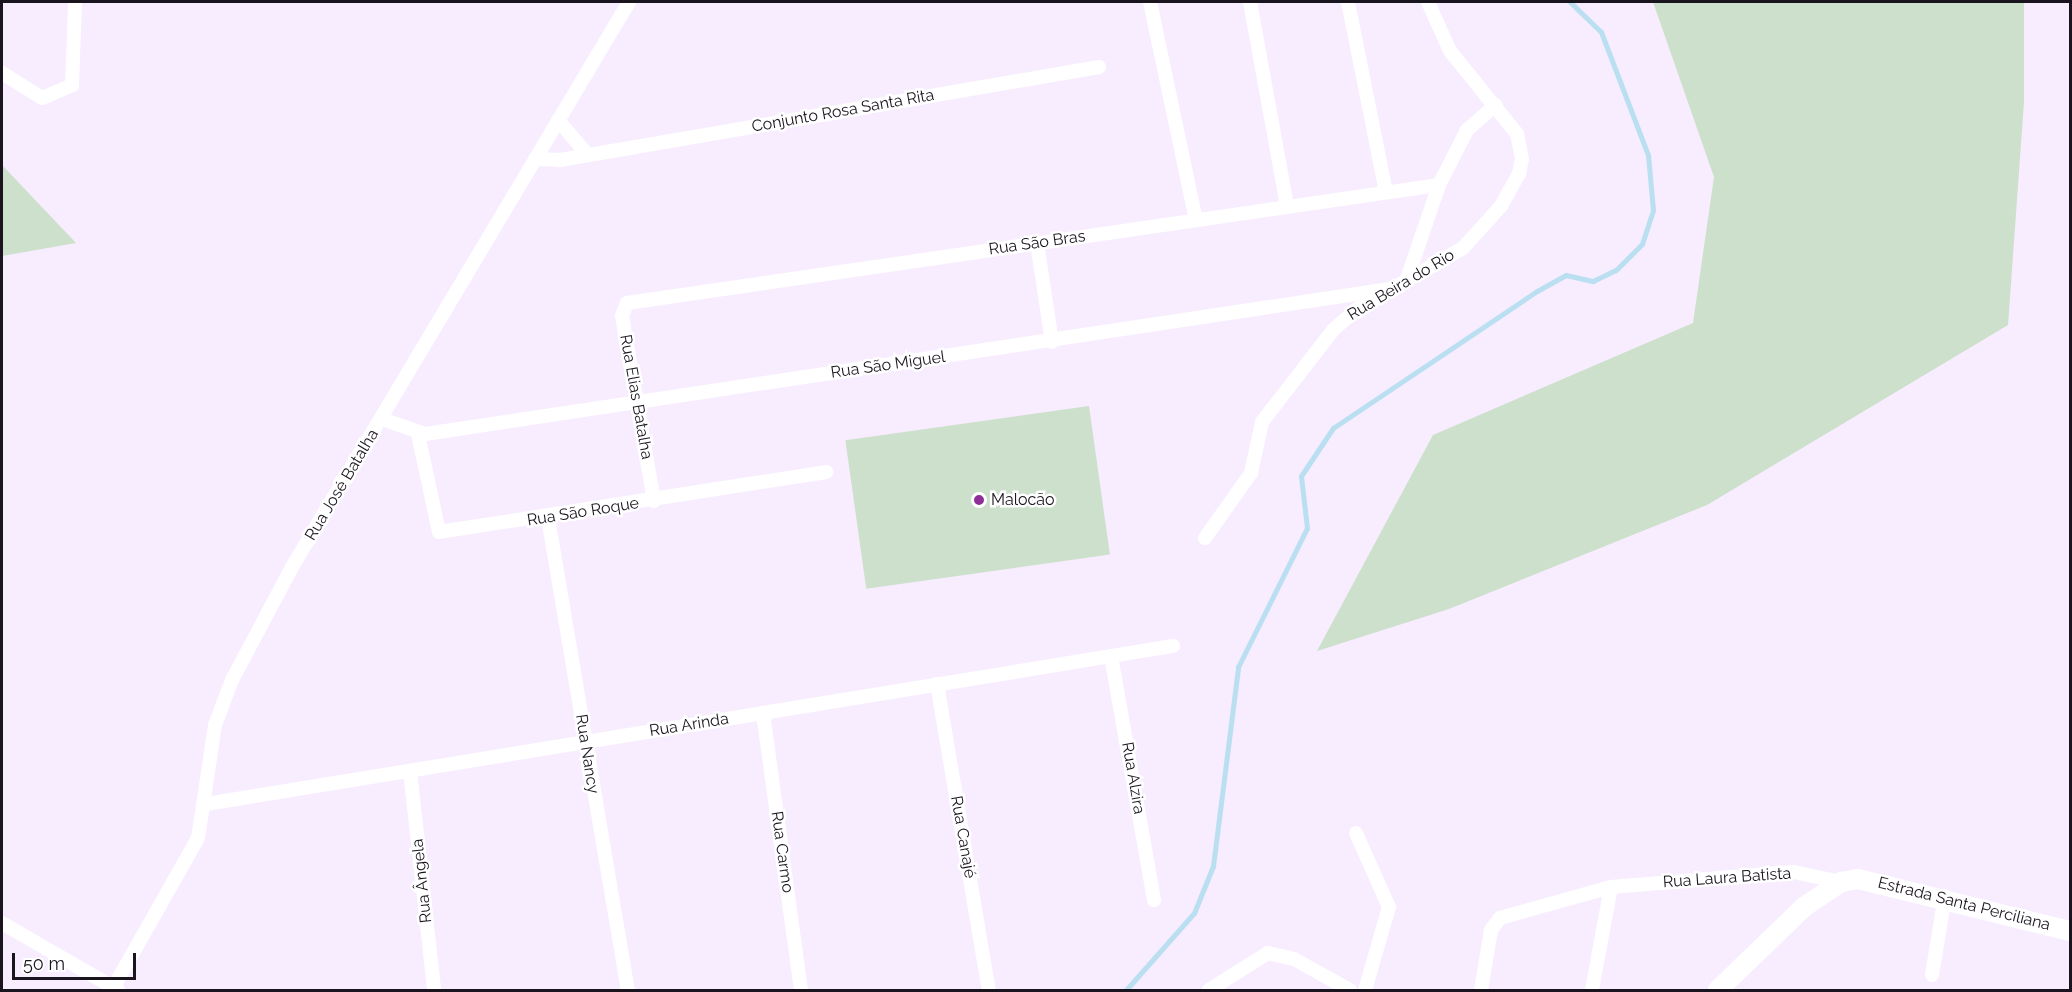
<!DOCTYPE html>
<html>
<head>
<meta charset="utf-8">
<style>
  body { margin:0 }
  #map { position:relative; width:2072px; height:992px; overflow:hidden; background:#f7edfe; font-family:Raleway,sans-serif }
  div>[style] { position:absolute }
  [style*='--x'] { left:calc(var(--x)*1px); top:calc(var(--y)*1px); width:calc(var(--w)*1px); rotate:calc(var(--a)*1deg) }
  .green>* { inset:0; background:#cce0cb; transform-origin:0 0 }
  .stream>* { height:5px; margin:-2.5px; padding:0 2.5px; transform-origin:2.5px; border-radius:2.5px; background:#b9dff1 }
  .street>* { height:14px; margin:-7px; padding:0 7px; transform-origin:7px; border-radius:7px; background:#fff }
  .secondary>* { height:20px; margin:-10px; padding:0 10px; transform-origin:10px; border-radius:10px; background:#fff }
  .dots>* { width:16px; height:16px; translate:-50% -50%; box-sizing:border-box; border:3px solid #fff; border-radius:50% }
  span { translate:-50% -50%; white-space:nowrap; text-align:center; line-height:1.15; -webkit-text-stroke:5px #fff; paint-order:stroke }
  .street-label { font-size:16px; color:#1a141e }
  .poi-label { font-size:16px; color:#1a141e }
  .left { translate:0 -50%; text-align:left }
  .frame { position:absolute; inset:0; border:3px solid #1a141e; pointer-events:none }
  .scale { position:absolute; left:12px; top:953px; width:124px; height:27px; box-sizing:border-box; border:3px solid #1a141e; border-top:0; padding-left:8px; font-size:18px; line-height:21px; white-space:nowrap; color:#1a141e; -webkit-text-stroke:4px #fff; paint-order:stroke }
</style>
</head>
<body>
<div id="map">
  <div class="green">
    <div style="clip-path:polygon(1653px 2px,2024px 2px,2024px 102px,2008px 325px,1707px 505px,1449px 609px,1317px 651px,1433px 435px,1693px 323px,1714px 177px)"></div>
    <div style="clip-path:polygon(2px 165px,76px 243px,2px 256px)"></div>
    <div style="left:1089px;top:406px;width:150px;height:246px;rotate:82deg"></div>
  </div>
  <div class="stream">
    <div style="--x:1126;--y:990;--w:103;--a:-48.6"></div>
    <div style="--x:1194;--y:913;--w:51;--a:-68"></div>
    <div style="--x:1213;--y:866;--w:201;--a:-82.8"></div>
    <div style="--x:1238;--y:667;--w:155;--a:-63.6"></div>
    <div style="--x:1307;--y:528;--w:52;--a:-96.6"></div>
    <div style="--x:1301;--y:476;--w:58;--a:-56.3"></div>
    <div style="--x:1333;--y:428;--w:246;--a:-33.9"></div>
    <div style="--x:1537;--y:291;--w:33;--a:-29"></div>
    <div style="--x:1566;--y:275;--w:28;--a:13"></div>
    <div style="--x:1593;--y:281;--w:25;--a:-26"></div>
    <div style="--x:1616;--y:270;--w:37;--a:-45"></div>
    <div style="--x:1642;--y:244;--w:36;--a:-72"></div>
    <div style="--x:1653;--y:210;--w:55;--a:-95.2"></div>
    <div style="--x:1648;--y:155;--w:132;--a:-110.9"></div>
    <div style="--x:1601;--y:32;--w:43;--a:-135.9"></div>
  </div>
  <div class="street">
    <div style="--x:1150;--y:2;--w:223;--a:78.1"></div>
    <div style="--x:1250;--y:2;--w:207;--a:79.7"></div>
    <div style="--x:1348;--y:2;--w:194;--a:78.7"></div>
    <div style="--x:2;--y:73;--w:47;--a:32"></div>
    <div style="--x:42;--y:98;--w:33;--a:-23"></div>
    <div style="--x:72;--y:85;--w:83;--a:-87.9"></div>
    <div style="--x:558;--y:120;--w:43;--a:49.7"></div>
    <div style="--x:535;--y:159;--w:25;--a:2"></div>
    <div style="--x:560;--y:160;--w:547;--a:-9.79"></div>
    <div style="--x:1037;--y:243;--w:100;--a:81.4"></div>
    <div style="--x:1406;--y:282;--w:102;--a:-71.2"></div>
    <div style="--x:1439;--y:185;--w:62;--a:-63"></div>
    <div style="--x:1467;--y:130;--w:38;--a:-41"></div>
    <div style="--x:382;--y:419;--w:46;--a:19.2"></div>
    <div style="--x:425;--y:434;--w:982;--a:-8.55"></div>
    <div style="--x:418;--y:434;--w:100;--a:77.9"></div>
    <div style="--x:439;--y:532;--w:392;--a:-8.8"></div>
    <div style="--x:654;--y:501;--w:188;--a:-99.8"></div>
    <div style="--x:622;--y:316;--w:14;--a:-69"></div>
    <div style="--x:627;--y:303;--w:821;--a:-8.27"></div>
    <div style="--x:548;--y:518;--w:479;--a:80.4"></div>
    <div style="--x:1205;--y:538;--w:80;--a:-54.7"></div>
    <div style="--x:1251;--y:473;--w:52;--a:-77.8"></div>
    <div style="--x:1262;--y:422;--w:116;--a:-52.3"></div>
    <div style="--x:1333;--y:330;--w:32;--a:-41"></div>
    <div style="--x:1357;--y:309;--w:122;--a:-29.9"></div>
    <div style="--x:1463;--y:248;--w:57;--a:-47.9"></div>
    <div style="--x:1501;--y:206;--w:37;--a:-61"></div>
    <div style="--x:1519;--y:174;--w:15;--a:-79"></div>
    <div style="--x:1522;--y:159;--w:25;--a:-101"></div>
    <div style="--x:1517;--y:134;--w:107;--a:-128.9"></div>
    <div style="--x:1450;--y:51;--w:54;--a:-114.2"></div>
    <div style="--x:1111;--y:656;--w:248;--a:80"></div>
    <div style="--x:937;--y:684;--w:310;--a:80.4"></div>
    <div style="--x:763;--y:713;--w:280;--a:82.2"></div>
    <div style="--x:410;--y:771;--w:220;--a:83.7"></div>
    <div style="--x:206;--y:804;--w:980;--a:-9.28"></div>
    <div style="--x:1356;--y:833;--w:81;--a:66"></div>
    <div style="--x:1389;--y:907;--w:86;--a:106.1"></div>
    <div style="--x:1611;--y:887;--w:184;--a:-4.7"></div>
    <div style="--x:1794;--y:872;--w:48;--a:12"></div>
    <div style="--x:2;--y:923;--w:134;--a:30"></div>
    <div style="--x:1932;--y:975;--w:80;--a:-80.7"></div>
    <div style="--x:112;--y:990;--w:175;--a:-60.5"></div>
    <div style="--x:198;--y:838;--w:114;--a:-81.4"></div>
    <div style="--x:215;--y:725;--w:48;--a:-69.3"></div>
    <div style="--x:232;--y:680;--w:128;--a:-62"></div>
    <div style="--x:292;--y:567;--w:658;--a:-59.19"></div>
    <div style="--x:1209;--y:990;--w:70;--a:-32.1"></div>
    <div style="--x:1268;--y:953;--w:27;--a:13"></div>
    <div style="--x:1294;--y:959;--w:64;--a:29"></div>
    <div style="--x:1481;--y:990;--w:61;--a:-80.5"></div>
    <div style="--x:1491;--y:930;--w:15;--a:-53"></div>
    <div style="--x:1500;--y:918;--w:115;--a:-15.6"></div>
    <div style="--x:1611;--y:887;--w:105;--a:100.5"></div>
  </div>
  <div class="secondary">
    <div style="--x:1718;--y:990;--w:120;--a:-44"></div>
    <div style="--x:1804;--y:907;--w:45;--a:-34"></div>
    <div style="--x:1841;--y:882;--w:17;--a:-10"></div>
    <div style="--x:1858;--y:879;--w:218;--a:13.8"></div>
  </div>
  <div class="dots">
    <div style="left:979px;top:500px;background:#8e2f99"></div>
  </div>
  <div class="street-label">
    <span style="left:843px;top:111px;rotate:-10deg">Conjunto Rosa Santa Rita</span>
    <span style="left:1037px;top:243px;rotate:-8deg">Rua São Bras</span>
    <span style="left:1401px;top:285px;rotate:-31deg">Rua Beira do Rio</span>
    <span style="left:888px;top:365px;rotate:-8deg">Rua São Miguel</span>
    <span style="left:636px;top:397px;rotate:80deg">Rua Elias Batalha</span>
    <span style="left:342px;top:485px;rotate:-59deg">Rua José Batalha</span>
    <span style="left:583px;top:512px;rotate:-9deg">Rua São Roque</span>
    <span style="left:689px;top:725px;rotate:-9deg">Rua Arinda</span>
    <span style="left:587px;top:754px;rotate:81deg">Rua Nancy</span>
    <span style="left:1133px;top:778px;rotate:80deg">Rua Alzira</span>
    <span style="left:963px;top:837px;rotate:80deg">Rua Canajé</span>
    <span style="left:782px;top:852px;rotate:82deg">Rua Carmo</span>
    <span style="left:1727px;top:878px;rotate:-4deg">Rua Laura Batista</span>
    <span style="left:422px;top:881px;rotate:-96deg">Rua Ângela</span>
    <span style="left:1964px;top:904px;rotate:14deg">Estrada Santa Perciliana</span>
  </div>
  <div class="poi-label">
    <span class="left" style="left:991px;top:500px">Malocão</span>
  </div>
  <div class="frame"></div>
  <div class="scale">50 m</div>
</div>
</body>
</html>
